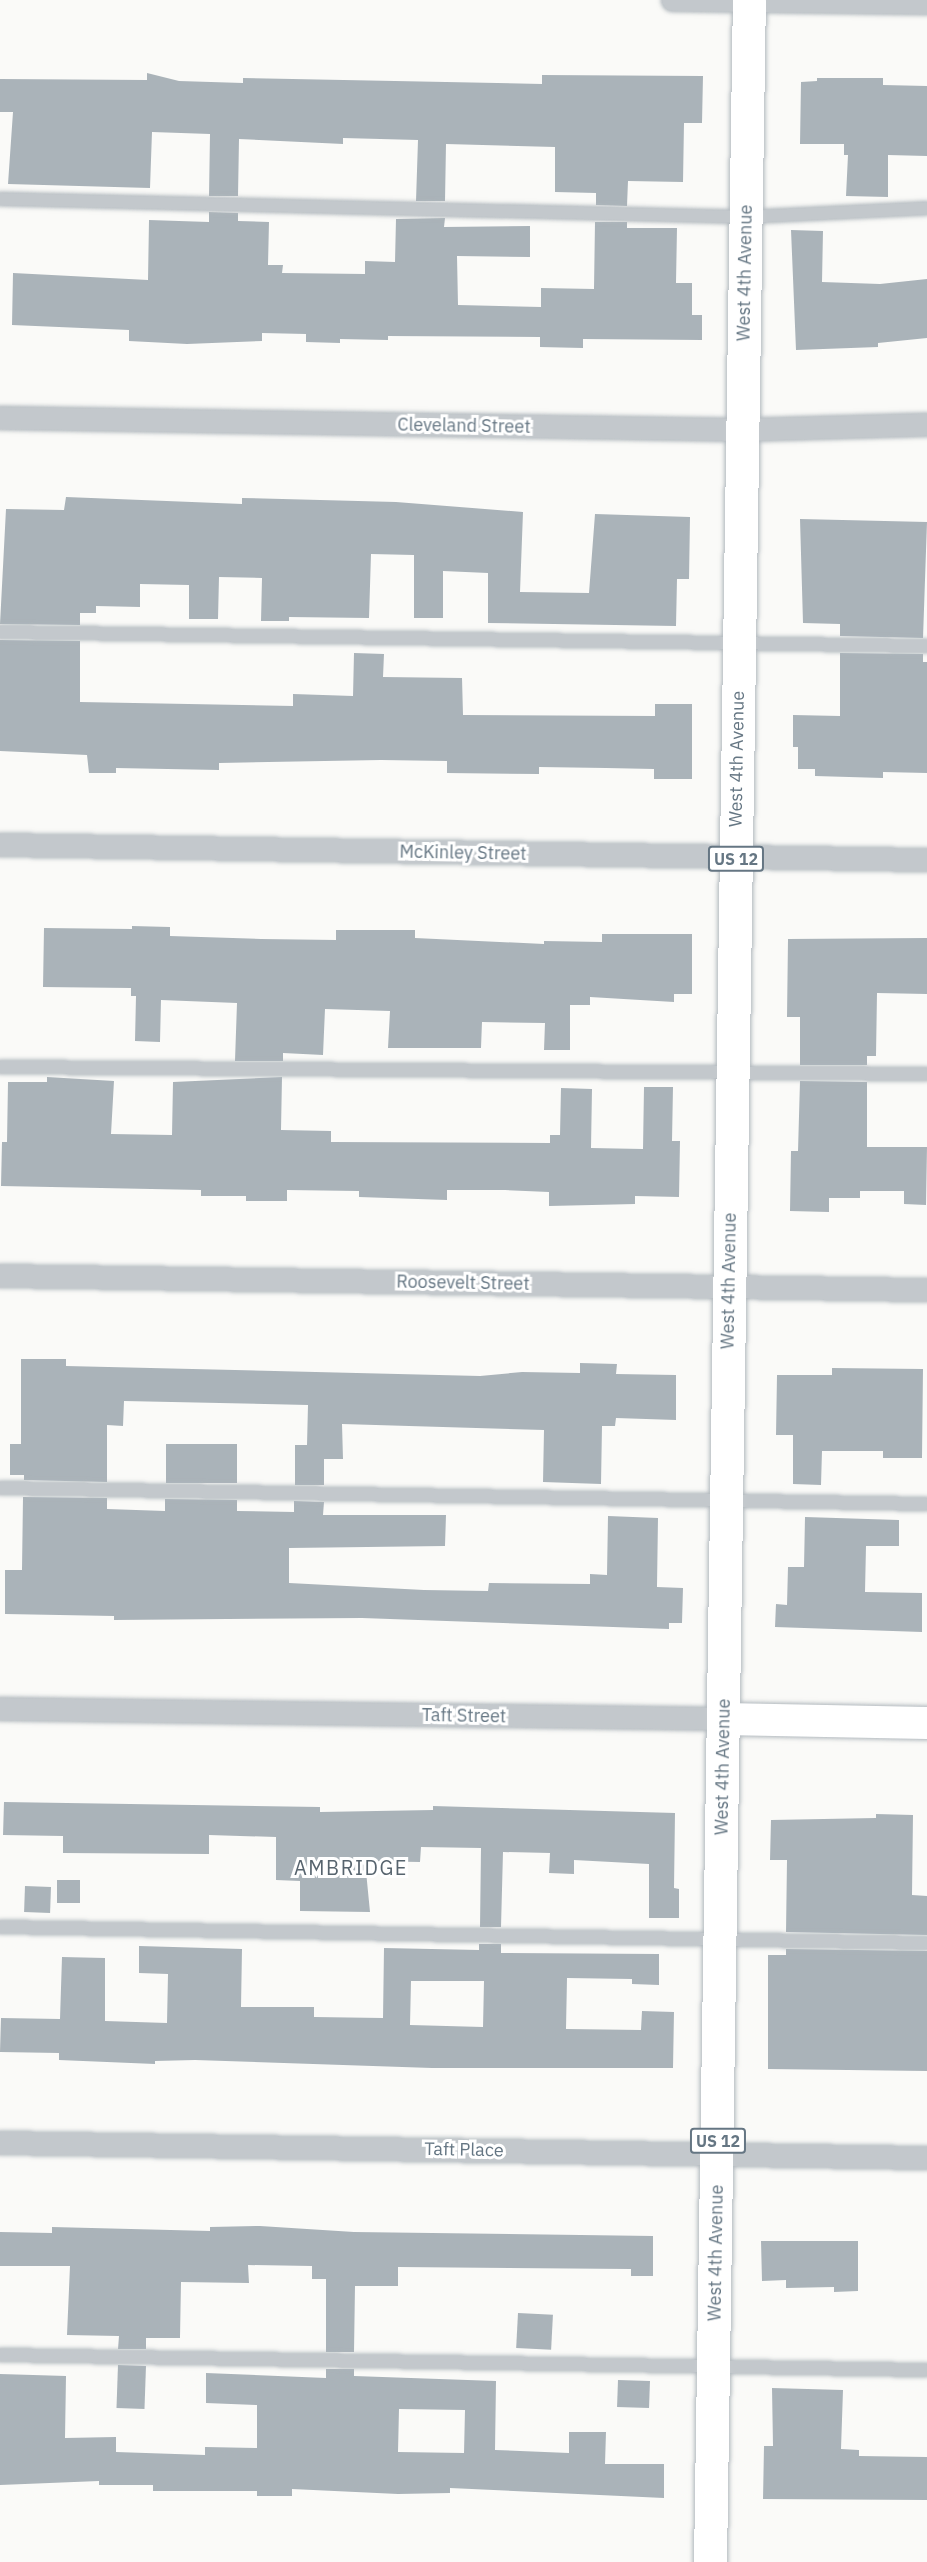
<!DOCTYPE html>
<html>
<head>
<meta charset="utf-8">
<style>
  body { margin:0 }
  #map { position:relative; width:927px; height:2562px; overflow:hidden; background:#fafaf8; font-family:"IBM Plex Sans",sans-serif }
  div>[style] { position:absolute }
  [style*='--x'] { left:calc(var(--x)*1px); top:calc(var(--y)*1px); width:calc(var(--w)*1px); rotate:calc(var(--a)*1deg) }
  .building>* { inset:0; background:#aab3b9; transform-origin:0 0 }
  .roads { filter:drop-shadow(0 0 2px #b3babf) drop-shadow(0 0 2px #b3babf) }
  .lane>* { height:12px; margin:-6px; padding:0 6px; transform-origin:6px; border-radius:6px; background:#c3c8cc }
  .street>* { height:22px; margin:-11px; padding:0 11px; transform-origin:11px; border-radius:11px; background:#c3c8cc }
  .secondary>* { height:32px; margin:-16px; padding:0 16px; transform-origin:16px; border-radius:16px; background:#fff }
  .primary>* { height:33px; margin:-16.5px; padding:0 16.5px; transform-origin:16.5px; border-radius:16.5px; background:#fff }
  span { translate:-50% -50%; white-space:nowrap; text-align:center; line-height:1.15; -webkit-text-stroke:6px #fff; paint-order:stroke }
  .shield-label span { padding:2px 4px; background:#fff; border:2px solid; border-radius:4px; -webkit-text-stroke-width:0 }
  .shield-label { font-size:16px; color:#657683; font-weight:700 }
  .street-label { font-size:18px; color:#657683 }
  .neighbourhood-label { font-size:20px; color:#57646e; letter-spacing:1.5px }
</style>
</head>
<body>
<div id="map">
  <div class="building">
    <div style="clip-path:polygon(147px 73px,179px 81px,243px 83px,243px 78px,542px 84px,542px 75px,703px 76px,702px 123px,684px 123px,683px 182px,628px 181px,627px 206px,596px 205px,596px 193px,555px 192px,555px 147px,446px 144px,445px 201px,416px 201px,418px 140px,343px 138px,343px 144px,239px 139px,238px 196px,209px 196px,210px 134px,152px 132px,150px 188px,8px 184px,13px 112px,0 112px,0 79px,147px 80px)"></div>
    <div style="clip-path:polygon(817px 78px,883px 78px,883px 85px,927px 86px,927px 156px,888px 155px,888px 197px,846px 196px,848px 155px,844px 155px,844px 144px,800px 144px,801px 82px,817px 81px)"></div>
    <div style="clip-path:polygon(209px 212px,238px 213px,238px 221px,269px 222px,268px 265px,283px 265px,282px 273px,365px 274px,365px 261px,395px 262px,396px 219px,445px 218px,444px 227px,530px 226px,530px 257px,457px 256px,458px 305px,541px 307px,541px 288px,594px 289px,595px 222px,627px 222px,627px 228px,677px 228px,676px 283px,692px 283px,692px 315px,702px 315px,702px 340px,583px 339px,583px 348px,540px 347px,540px 337px,388px 336px,388px 340px,340px 339px,340px 343px,306px 342px,306px 334px,262px 333px,262px 341px,187px 344px,129px 341px,129px 330px,12px 325px,13px 273px,148px 280px,149px 220px,209px 222px)"></div>
    <div style="clip-path:polygon(791px 230px,823px 231px,822px 282px,880px 284px,927px 279px,927px 338px,878px 343px,878px 347px,796px 350px)"></div>
    <div style="clip-path:polygon(66px 497px,242px 504px,242px 498px,396px 502px,523px 512px,520px 592px,589px 593px,595px 514px,690px 517px,689px 579px,677px 579px,676px 626px,488px 623px,488px 573px,443px 571px,443px 618px,414px 618px,414px 555px,371px 554px,369px 618px,289px 617px,289px 621px,261px 621px,262px 578px,219px 577px,218px 619px,189px 619px,189px 585px,140px 584px,140px 607px,96px 606px,96px 613px,80px 613px,80px 625px,0 624px,6px 509px,64px 510px)"></div>
    <div style="clip-path:polygon(800px 519px,927px 522px,923px 638px,840px 636px,840px 624px,803px 623px)"></div>
    <div style="clip-path:polygon(0 640px,80px 641px,80px 702px,293px 706px,293px 694px,353px 696px,354px 653px,384px 654px,383px 677px,462px 678px,463px 715px,655px 716px,655px 704px,692px 704px,692px 779px,654px 779px,654px 769px,606px 768px,539px 767px,539px 774px,447px 773px,447px 761px,381px 760px,219px 763px,219px 770px,116px 768px,116px 773px,89px 773px,87px 755px,0 751px)"></div>
    <div style="clip-path:polygon(840px 653px,923px 654px,923px 662px,927px 662px,927px 773px,883px 772px,883px 778px,815px 776px,815px 769px,798px 769px,798px 747px,793px 747px,793px 715px,840px 716px)"></div>
    <div style="clip-path:polygon(132px 926px,170px 927px,170px 936px,261px 939px,336px 940px,336px 930px,415px 930px,415px 938px,544px 944px,544px 941px,602px 942px,602px 934px,692px 934px,692px 994px,674px 994px,674px 1002px,590px 997px,590px 1005px,570px 1005px,570px 1050px,544px 1050px,545px 1023px,482px 1022px,481px 1048px,388px 1048px,390px 1011px,325px 1009px,323px 1055px,283px 1053px,283px 1061px,235px 1061px,237px 1003px,161px 1000px,160px 1042px,135px 1041px,136px 996px,131px 996px,131px 988px,43px 987px,44px 928px,132px 929px)"></div>
    <div style="clip-path:polygon(927px 938px,927px 994px,877px 993px,876px 1056px,867px 1056px,867px 1065px,800px 1065px,800px 1017px,787px 1017px,788px 939px)"></div>
    <div style="clip-path:polygon(47px 1077px,114px 1081px,111px 1134px,172px 1135px,173px 1082px,282px 1077px,281px 1130px,331px 1131px,331px 1142px,550px 1143px,550px 1135px,560px 1135px,561px 1088px,592px 1089px,591px 1148px,643px 1149px,644px 1087px,673px 1087px,672px 1141px,680px 1141px,679px 1197px,635px 1196px,635px 1204px,549px 1206px,549px 1192px,505px 1190px,447px 1190px,447px 1200px,359px 1197px,359px 1191px,287px 1190px,287px 1201px,246px 1201px,246px 1196px,201px 1196px,201px 1190px,1px 1186px,2px 1142px,7px 1142px,8px 1082px,47px 1082px)"></div>
    <div style="clip-path:polygon(800px 1081px,867px 1082px,867px 1147px,927px 1147px,926px 1205px,904px 1204px,904px 1191px,860px 1191px,860px 1198px,829px 1198px,829px 1212px,790px 1211px,791px 1151px,798px 1151px)"></div>
    <div style="clip-path:polygon(21px 1359px,66px 1359px,66px 1366px,480px 1376px,522px 1372px,580px 1373px,580px 1363px,617px 1364px,616px 1374px,676px 1375px,676px 1420px,616px 1418px,615px 1426px,602px 1426px,601px 1484px,543px 1482px,544px 1430px,342px 1424px,343px 1459px,324px 1459px,324px 1485px,295px 1485px,295px 1445px,307px 1445px,308px 1405px,124px 1401px,123px 1426px,107px 1425px,107px 1482px,24px 1480px,24px 1475px,10px 1475px,10px 1444px,21px 1444px)"></div>
    <div style="clip-path:polygon(832px 1368px,923px 1369px,922px 1458px,883px 1458px,883px 1451px,822px 1451px,821px 1485px,793px 1484px,793px 1435px,776px 1435px,777px 1375px,832px 1375px)"></div>
    <div style="left:166px;top:1444px;width:71px;height:39px"></div>
    <div style="clip-path:polygon(23px 1497px,107px 1498px,107px 1509px,165px 1511px,165px 1499px,237px 1500px,237px 1511px,294px 1512px,294px 1501px,324px 1502px,323px 1515px,446px 1515px,445px 1546px,289px 1548px,289px 1583px,424px 1590px,488px 1591px,489px 1583px,590px 1584px,590px 1574px,607px 1575px,608px 1516px,658px 1518px,657px 1587px,683px 1588px,682px 1623px,669px 1623px,669px 1629px,362px 1618px,114px 1620px,114px 1616px,5px 1614px,5px 1570px,22px 1570px)"></div>
    <div style="clip-path:polygon(805px 1517px,899px 1520px,899px 1546px,866px 1546px,865px 1592px,922px 1593px,922px 1632px,775px 1627px,776px 1604px,787px 1605px,788px 1567px,804px 1567px)"></div>
    <div style="clip-path:polygon(4px 1802px,320px 1807px,320px 1812px,433px 1810px,433px 1806px,675px 1813px,674px 1888px,679px 1889px,679px 1918px,649px 1918px,649px 1864px,574px 1860px,574px 1874px,549px 1873px,550px 1853px,503px 1852px,501px 1927px,480px 1927px,481px 1848px,421px 1847px,420px 1862px,365px 1861px,370px 1912px,300px 1911px,300px 1881px,276px 1880px,276px 1837px,209px 1835px,209px 1854px,63px 1853px,63px 1836px,3px 1835px)"></div>
    <div style="clip-path:polygon(876px 1814px,913px 1815px,912px 1895px,927px 1896px,927px 1935px,786px 1932px,787px 1860px,770px 1860px,771px 1820px,876px 1818px)"></div>
    <div style="left:57px;top:1880px;width:23px;height:23px"></div>
    <div style="left:25px;top:1886px;width:26px;height:26px;rotate:2deg"></div>
    <div style="clip-path:polygon(evenodd,479px 1944px,501px 1944px,501px 1953px,659px 1954px,659px 1985px,632px 1984px,632px 1979px,567px 1978px,566px 2029px,641px 2030px,642px 2011px,674px 2012px,673px 2068px,432px 2068px,195px 2060px,155px 2061px,155px 2064px,59px 2060px,59px 2053px,0 2052px,1px 2018px,60px 2019px,62px 1957px,105px 1958px,105px 2021px,167px 2023px,168px 1974px,139px 1973px,139px 1946px,242px 1949px,241px 2007px,314px 2007px,314px 2017px,383px 2018px,384px 1948px,479px 1950px,479px 1944px,411px 1981px,484px 1981px,483px 2027px,410px 2025px,411px 1981px)"></div>
    <div style="clip-path:polygon(786px 1949px,927px 1951px,927px 2071px,768px 2069px,768px 1955px,786px 1955px)"></div>
    <div style="clip-path:polygon(260px 2226px,354px 2232px,653px 2236px,653px 2276px,631px 2276px,631px 2269px,398px 2267px,398px 2286px,355px 2286px,354px 2352px,326px 2352px,326px 2279px,312px 2279px,312px 2266px,248px 2265px,249px 2283px,181px 2282px,180px 2338px,146px 2338px,146px 2349px,118px 2349px,119px 2336px,67px 2335px,70px 2266px,0 2266px,0 2232px,52px 2233px,52px 2227px,210px 2231px,210px 2227px)"></div>
    <div style="clip-path:polygon(761px 2241px,858px 2241px,858px 2291px,834px 2292px,834px 2287px,786px 2288px,786px 2280px,762px 2281px)"></div>
    <div style="left:518px;top:2313px;width:35px;height:35px;rotate:3deg"></div>
    <div style="left:118px;top:2365px;width:28px;height:43px;rotate:2deg"></div>
    <div style="clip-path:polygon(evenodd,326px 2369px,354px 2369px,354px 2376px,496px 2381px,495px 2450px,569px 2453px,569px 2432px,606px 2432px,605px 2464px,664px 2464px,664px 2498px,450px 2488px,450px 2493px,398px 2494px,292px 2489px,292px 2496px,257px 2496px,257px 2491px,153px 2491px,153px 2485px,99px 2485px,99px 2481px,0 2485px,0 2374px,66px 2376px,65px 2438px,116px 2437px,116px 2452px,205px 2455px,205px 2447px,257px 2448px,257px 2405px,206px 2403px,206px 2373px,326px 2378px,326px 2369px,399px 2409px,465px 2410px,464px 2453px,398px 2452px,399px 2409px)"></div>
    <div style="left:618px;top:2380px;width:32px;height:27px;rotate:2deg"></div>
    <div style="clip-path:polygon(772px 2388px,843px 2390px,841px 2449px,859px 2450px,859px 2456px,927px 2457px,927px 2500px,763px 2499px,764px 2446px,773px 2446px)"></div>
  </div>
  <div class="roads">
    <div class="lane">
      <div style="--x:0;--y:199;--w:746;--a:1.38"></div>
      <div style="--x:746;--y:217;--w:181;--a:-2.8"></div>
      <div style="--x:0;--y:632;--w:927;--a:0.87"></div>
      <div style="--x:0;--y:1067;--w:927;--a:0.43"></div>
      <div style="--x:0;--y:1488;--w:927;--a:0.99"></div>
      <div style="--x:0;--y:1927;--w:927;--a:0.99"></div>
      <div style="--x:0;--y:2355;--w:927;--a:0.93"></div>
    </div>
    <div class="street">
      <div style="--x:673;--y:0;--w:254;--a:0.7"></div>
      <div style="--x:0;--y:418;--w:743;--a:0.93"></div>
      <div style="--x:743;--y:430;--w:184;--a:-1.6"></div>
      <div style="--x:0;--y:845;--w:927;--a:0.93"></div>
      <div style="--x:0;--y:1276;--w:927;--a:0.87"></div>
      <div style="--x:0;--y:1709;--w:724;--a:0.79"></div>
      <div style="--x:0;--y:2143;--w:927;--a:0.93"></div>
    </div>
    <div class="secondary">
      <div style="--x:724;--y:1719;--w:203;--a:1.1"></div>
    </div>
    <div class="primary">
      <div style="--x:710;--y:2562;--w:2562;--a:-89.13"></div>
    </div>
  </div>
  <div class="shield-label">
    <span style="left:736px;top:859px">US 12</span>
    <span style="left:718px;top:2141px">US 12</span>
  </div>
  <div class="street-label">
    <span style="left:745px;top:273px;rotate:-89deg">West 4th Avenue</span>
    <span style="left:464px;top:426px;rotate:1deg">Cleveland Street</span>
    <span style="left:737px;top:759px;rotate:-89deg">West 4th Avenue</span>
    <span style="left:463px;top:853px;rotate:1deg">McKinley Street</span>
    <span style="left:729px;top:1281px;rotate:-89deg">West 4th Avenue</span>
    <span style="left:463px;top:1283px;rotate:1deg">Roosevelt Street</span>
    <span style="left:464px;top:1716px;rotate:1deg">Taft Street</span>
    <span style="left:723px;top:1767px;rotate:-89deg">West 4th Avenue</span>
    <span style="left:464px;top:2150px;rotate:1deg">Taft Place</span>
    <span style="left:716px;top:2253px;rotate:-89deg">West 4th Avenue</span>
  </div>
  <div class="neighbourhood-label">
    <span style="left:351px;top:1867px">AMBRIDGE</span>
  </div>
</div>
</body>
</html>
